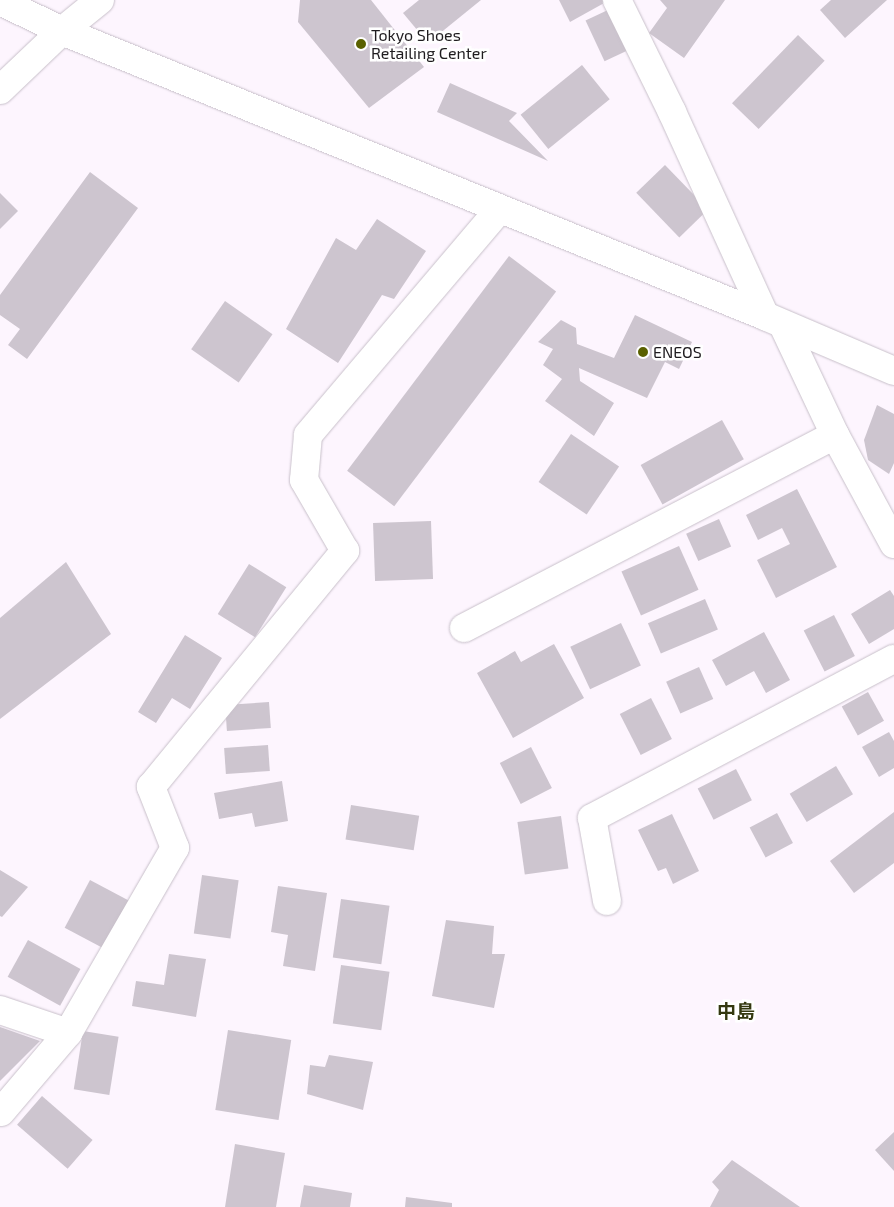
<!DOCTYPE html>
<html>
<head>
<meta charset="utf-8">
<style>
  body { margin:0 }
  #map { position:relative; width:894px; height:1207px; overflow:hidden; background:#fdf5fe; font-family:"Exo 2","Noto Sans JP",sans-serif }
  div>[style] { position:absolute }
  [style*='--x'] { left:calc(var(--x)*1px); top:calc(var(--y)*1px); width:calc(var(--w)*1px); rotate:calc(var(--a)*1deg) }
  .building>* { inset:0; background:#cdc5cf; transform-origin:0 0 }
  .roads { filter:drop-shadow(0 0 1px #c8c0ca) drop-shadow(0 0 1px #c8c0ca) }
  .minor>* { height:28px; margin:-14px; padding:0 14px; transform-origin:14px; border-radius:14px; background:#fff }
  .dots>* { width:14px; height:14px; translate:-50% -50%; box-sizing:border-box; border:2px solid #fff; border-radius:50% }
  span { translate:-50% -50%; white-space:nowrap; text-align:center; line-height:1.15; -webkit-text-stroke:5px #fff; paint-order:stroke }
  .poi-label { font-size:16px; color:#1f1c1f }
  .left { translate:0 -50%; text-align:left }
  .quarter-label { font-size:19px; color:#343810; font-weight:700 }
</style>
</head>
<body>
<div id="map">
  <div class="building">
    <div style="clip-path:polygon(300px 0,371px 0,424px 67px,369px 108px,298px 22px)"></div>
    <div style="clip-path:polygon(419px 0,481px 0,428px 43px,403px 13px)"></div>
    <div style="clip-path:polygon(559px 0,605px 0,606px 2px,570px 22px)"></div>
    <div style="clip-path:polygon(660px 0,725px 0,684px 58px,649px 33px,667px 8px)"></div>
    <div style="clip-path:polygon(831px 0,887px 0,845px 38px,820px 10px)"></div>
    <div style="left:610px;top:9px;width:45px;height:27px;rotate:65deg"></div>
    <div style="left:798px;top:35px;width:37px;height:95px;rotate:44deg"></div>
    <div style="left:582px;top:65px;width:44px;height:79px;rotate:51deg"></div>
    <div style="clip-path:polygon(450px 83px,517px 113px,509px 121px,548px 161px,437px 112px)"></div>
    <div style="left:665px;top:165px;width:62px;height:40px;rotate:46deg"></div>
    <div style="clip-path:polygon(90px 172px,138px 208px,27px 359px,8px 345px,20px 329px,0 315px,0 295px)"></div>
    <div style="clip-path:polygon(0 193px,18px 211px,0 229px)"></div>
    <div style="clip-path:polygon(377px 219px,426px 251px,394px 299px,382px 295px,338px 363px,286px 329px,336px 238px,356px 250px)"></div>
    <div style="left:509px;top:256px;width:59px;height:269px;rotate:37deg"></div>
    <div style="left:225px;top:301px;width:58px;height:59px;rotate:35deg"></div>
    <div style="clip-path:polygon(635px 315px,692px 342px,679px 369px,665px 362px,647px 398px,579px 368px,580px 381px,614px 403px,594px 436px,545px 401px,562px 379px,543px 365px,553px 349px,538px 342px,561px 320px,576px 328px,577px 344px,614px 358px)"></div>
    <div style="clip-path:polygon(877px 405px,894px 414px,894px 463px,889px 474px,868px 460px,864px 440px)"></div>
    <div style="left:722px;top:420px;width:45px;height:93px;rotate:61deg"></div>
    <div style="left:571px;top:434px;width:58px;height:58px;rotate:34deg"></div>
    <div style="clip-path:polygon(797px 489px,837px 567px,776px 598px,757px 560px,790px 544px,782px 528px,758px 540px,746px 515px)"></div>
    <div style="left:719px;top:519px;width:30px;height:36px;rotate:66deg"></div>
    <div style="left:431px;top:521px;width:58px;height:58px;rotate:88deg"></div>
    <div style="left:679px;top:546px;width:48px;height:63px;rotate:66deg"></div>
    <div style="clip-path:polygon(66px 562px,111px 634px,0 719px,0 618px)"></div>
    <div style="left:249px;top:564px;width:44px;height:59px;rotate:32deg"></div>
    <div style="clip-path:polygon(890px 590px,894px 596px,894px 629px,869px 644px,851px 614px)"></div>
    <div style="left:705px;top:599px;width:33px;height:62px;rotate:67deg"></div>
    <div style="left:834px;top:615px;width:46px;height:34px;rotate:63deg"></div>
    <div style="left:621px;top:623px;width:47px;height:56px;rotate:65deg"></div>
    <div style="clip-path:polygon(764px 632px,790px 680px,766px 693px,754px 671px,726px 686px,712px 660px)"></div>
    <div style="clip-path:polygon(185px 635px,222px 658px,190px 709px,172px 698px,156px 723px,138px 712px)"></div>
    <div style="clip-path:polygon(554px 644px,584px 698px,513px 738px,477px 673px,515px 651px,521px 662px)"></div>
    <div style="left:699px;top:667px;width:35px;height:36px;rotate:66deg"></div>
    <div style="left:868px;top:692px;width:33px;height:30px;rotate:61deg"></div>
    <div style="left:651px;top:698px;width:46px;height:35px;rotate:63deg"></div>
    <div style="left:269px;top:702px;width:26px;height:44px;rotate:86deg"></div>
    <div style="clip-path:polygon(889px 732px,894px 741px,894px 768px,879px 777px,862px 747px)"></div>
    <div style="left:268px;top:745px;width:26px;height:44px;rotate:86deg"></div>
    <div style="left:531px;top:747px;width:46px;height:35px;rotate:63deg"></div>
    <div style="left:836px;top:766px;width:33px;height:54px;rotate:59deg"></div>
    <div style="left:736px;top:769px;width:35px;height:43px;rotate:63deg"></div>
    <div style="clip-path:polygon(282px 781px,288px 821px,255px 827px,252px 813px,219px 819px,214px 793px)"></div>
    <div style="left:351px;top:805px;width:69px;height:35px;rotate:9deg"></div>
    <div style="clip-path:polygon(894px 812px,894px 863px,854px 893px,830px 861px)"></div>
    <div style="left:777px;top:813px;width:34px;height:31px;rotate:62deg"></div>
    <div style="clip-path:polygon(672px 814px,699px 871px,673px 884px,666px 868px,658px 871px,638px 830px)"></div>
    <div style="left:561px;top:816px;width:53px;height:44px;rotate:82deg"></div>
    <div style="clip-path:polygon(0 870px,28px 887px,2px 917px,0 916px)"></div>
    <div style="left:202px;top:875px;width:37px;height:59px;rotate:8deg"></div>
    <div style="left:90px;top:880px;width:47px;height:54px;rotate:28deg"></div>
    <div style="clip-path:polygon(278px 886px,327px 893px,315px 971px,283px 966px,288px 935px,271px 932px)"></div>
    <div style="left:341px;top:899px;width:49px;height:59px;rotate:8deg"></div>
    <div style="clip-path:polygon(446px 920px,494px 926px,492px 954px,505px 954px,494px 1008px,432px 996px)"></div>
    <div style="left:28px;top:940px;width:60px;height:42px;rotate:29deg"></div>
    <div style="clip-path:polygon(169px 954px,206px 959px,196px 1017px,132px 1006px,136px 981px,164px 985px)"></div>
    <div style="left:341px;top:965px;width:49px;height:59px;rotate:8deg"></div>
    <div style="clip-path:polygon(0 1027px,40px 1041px,0 1081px)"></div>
    <div style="left:228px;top:1030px;width:64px;height:81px;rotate:9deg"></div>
    <div style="left:83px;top:1031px;width:36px;height:59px;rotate:9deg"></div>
    <div style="clip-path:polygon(329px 1055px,373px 1062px,363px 1110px,307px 1094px,310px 1065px,325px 1067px)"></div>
    <div style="left:42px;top:1096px;width:67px;height:38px;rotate:41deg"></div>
    <div style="clip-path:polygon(894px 1132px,894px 1171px,875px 1150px)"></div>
    <div style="clip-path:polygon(235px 1144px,285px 1153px,276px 1207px,225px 1207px)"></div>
    <div style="clip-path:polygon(732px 1160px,800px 1207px,710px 1207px,719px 1190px,712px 1182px)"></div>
    <div style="clip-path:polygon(304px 1185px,352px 1193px,350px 1207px,300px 1207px)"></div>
    <div style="clip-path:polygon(406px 1197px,452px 1203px,452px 1207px,405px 1207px)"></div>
  </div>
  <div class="roads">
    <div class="minor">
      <div style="--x:617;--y:0;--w:125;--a:63.8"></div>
      <div style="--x:672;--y:112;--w:224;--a:65.5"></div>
      <div style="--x:0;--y:1;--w:69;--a:25.8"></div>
      <div style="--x:62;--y:31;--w:759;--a:22.07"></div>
      <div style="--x:765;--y:316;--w:140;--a:23.1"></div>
      <div style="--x:0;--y:90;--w:86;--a:-43.6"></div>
      <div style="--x:62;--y:31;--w:49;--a:-39.2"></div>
      <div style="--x:783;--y:325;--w:122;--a:64.7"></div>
      <div style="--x:835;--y:435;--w:124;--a:61.6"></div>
      <div style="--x:464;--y:628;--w:418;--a:-27.5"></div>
      <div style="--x:607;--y:901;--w:84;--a:-100.2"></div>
      <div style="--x:592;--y:818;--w:341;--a:-27.8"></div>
      <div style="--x:0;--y:1010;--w:72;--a:18.7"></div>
      <div style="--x:1;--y:1112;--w:104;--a:-49.7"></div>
      <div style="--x:68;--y:1033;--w:214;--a:-60"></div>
      <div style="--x:175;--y:848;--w:66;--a:-111.5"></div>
      <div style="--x:151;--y:787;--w:306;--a:-50.6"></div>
      <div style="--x:345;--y:551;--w:82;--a:-120"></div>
      <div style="--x:304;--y:480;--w:45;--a:-84.9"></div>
      <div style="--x:308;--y:435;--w:295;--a:-49.7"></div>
    </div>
  </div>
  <div class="dots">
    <div style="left:361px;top:44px;background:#5a6100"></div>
    <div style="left:643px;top:352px;background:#5a6100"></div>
  </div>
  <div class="poi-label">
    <span class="left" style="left:371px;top:44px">Tokyo Shoes<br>Retailing Center</span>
    <span class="left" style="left:653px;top:352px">ENEOS</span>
  </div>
  <div class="quarter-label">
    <span style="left:736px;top:1011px">中島</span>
  </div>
</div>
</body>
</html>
